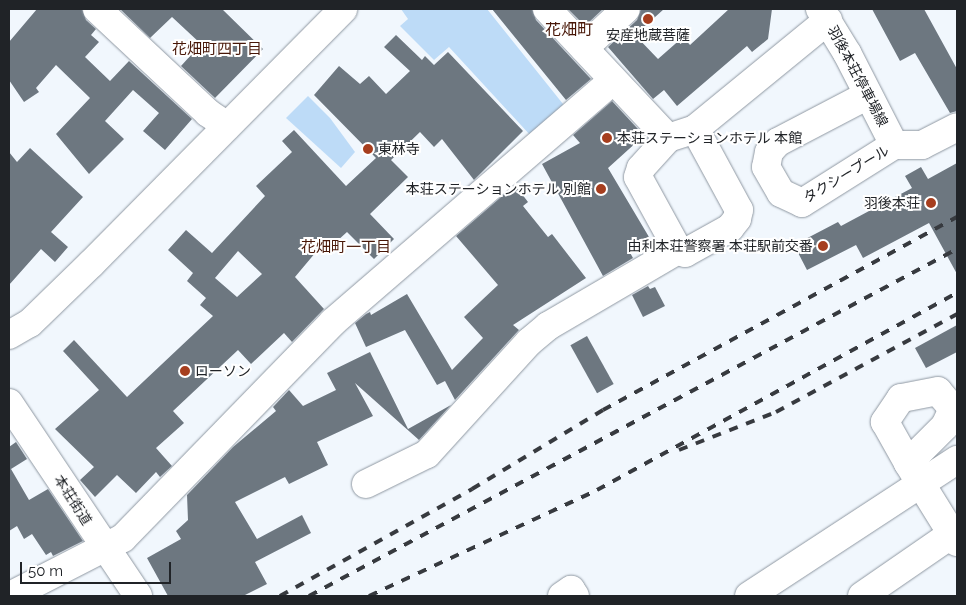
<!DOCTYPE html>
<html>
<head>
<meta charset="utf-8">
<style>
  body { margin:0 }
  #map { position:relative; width:966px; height:605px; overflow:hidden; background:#f1f7fd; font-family:Raleway,"Noto Sans JP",sans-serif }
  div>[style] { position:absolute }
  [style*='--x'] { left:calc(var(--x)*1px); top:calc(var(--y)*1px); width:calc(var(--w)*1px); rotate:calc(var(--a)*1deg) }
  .green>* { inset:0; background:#bddbf7 }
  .building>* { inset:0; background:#6d7780; transform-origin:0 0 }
  .roads { filter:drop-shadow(0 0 1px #8f98a2) drop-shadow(0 0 1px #8f98a2) }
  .minor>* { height:28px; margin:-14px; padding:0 14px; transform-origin:14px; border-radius:14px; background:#fff }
  .major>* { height:28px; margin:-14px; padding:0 14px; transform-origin:14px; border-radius:14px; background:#fff }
  .rail>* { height:4px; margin-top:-2px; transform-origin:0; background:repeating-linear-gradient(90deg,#373a3f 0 9px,transparent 0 18px) }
  .dots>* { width:14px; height:14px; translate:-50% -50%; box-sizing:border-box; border:2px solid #fff; border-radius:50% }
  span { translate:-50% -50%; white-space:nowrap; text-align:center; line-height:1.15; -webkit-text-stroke:4px #fff; paint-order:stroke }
  .poi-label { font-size:14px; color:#202327 }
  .left { translate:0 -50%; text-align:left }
  .right { translate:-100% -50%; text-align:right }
  .street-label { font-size:14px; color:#202327 }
  .neighbourhood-label { font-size:15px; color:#481707 }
  .quarter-label { font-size:16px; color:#481707 }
  .frame { position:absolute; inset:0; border:10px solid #202327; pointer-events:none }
  .scale { position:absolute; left:20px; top:562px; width:151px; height:22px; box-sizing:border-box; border:2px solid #202327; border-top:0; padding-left:6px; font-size:15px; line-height:18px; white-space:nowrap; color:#202327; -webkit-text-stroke:4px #fff; paint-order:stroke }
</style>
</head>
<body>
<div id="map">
  <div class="green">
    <div style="clip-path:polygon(401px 9px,487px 9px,563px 104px,563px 109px,531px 136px,449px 47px,434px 60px,400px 26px,408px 19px)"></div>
    <div style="clip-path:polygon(308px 96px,330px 118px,355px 152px,341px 168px,286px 118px)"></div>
  </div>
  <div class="building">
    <div style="clip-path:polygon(37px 9px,82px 9px,86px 20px,96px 29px,91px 35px,99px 42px,85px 57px,110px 81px,129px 61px,192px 119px,165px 150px,143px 131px,159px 113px,133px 90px,105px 121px,124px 139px,89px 174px,56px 134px,90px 98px,56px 65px,36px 88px,39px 92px,24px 102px,9px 80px,9px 42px)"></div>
    <div style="clip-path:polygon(120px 9px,222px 9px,263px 49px,215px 98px,181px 66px,201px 44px,172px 17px,150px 38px)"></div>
    <div style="clip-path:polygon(492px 9px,532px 9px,536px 20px,591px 79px,566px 100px)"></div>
    <div style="clip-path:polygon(568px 9px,603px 9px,585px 26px)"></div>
    <div style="clip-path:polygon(641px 9px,664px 9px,635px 35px,658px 59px,683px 37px,690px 45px,729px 9px,772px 9px,768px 39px,752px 52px,747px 46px,677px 106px,664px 90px,653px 99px,608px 47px,637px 20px)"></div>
    <div style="clip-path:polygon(872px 9px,924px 9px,957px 69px,957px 111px,950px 113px,915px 53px,900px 61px)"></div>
    <div style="clip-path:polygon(evenodd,396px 35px,422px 60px,425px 56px,434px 65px,448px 52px,523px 131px,474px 180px,442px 139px,434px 147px,420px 132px,391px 160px,408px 177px,370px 214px,394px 239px,374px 259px,347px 232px,326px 251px,321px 246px,295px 277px,324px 309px,292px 342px,284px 333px,251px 364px,238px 350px,173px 411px,184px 423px,156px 448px,172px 466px,160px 477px,156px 472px,136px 493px,117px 475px,95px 497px,80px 480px,94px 467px,55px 429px,99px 390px,63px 351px,74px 340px,127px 397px,213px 316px,200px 305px,206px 298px,187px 281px,193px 273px,168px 250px,186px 230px,212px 253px,265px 196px,256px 186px,292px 152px,282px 141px,294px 130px,346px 186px,376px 158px,314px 95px,339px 66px,360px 84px,369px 76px,386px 94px,410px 71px,384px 47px,396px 35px,238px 251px,262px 274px,237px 297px,215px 278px,238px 251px)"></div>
    <div style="clip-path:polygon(612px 101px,638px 129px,639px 140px,608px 168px,649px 237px,628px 249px,633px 258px,603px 276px,542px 164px,580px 143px,573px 135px)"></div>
    <div style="clip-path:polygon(30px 148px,83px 197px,51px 232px,68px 247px,55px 262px,41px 249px,9px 285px,9px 152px,17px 162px)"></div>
    <div style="clip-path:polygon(957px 163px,957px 274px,929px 223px,863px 258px,856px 245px,807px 270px,794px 245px,838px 222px,841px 226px,912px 188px,905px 176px,921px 167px,928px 179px)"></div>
    <div style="clip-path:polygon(515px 185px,528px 202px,523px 206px,548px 237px,552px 234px,586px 278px,513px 325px,519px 330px,455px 400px,445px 381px,437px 385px,405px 330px,366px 347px,355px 323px,366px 314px,370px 312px,371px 315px,407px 294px,452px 370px,483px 338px,464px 317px,498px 285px,456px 236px)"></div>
    <div style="clip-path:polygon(648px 286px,650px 289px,655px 287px,665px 306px,643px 317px,632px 295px)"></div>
    <div style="clip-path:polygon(957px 325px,957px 352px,926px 368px,915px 348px)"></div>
    <div style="left:587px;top:336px;width:55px;height:19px;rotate:61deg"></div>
    <div style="clip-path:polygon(370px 352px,408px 429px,451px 405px,419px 440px,355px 383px,373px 416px,317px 442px,328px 465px,289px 484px,285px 477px,235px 502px,257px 539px,302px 515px,311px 533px,255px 562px,267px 584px,243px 596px,168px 596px,147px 558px,181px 539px,176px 531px,188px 520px,187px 495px,233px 447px,276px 411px,273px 407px,289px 390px,303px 406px,336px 390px,327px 373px)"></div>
    <div style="clip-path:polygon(16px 442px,27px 459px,11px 469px,29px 500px,48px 489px,83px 541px,53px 556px,51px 552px,46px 555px,32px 534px,24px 539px,17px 526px,9px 531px,9px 447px)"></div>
  </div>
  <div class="roads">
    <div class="minor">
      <div style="--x:97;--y:9;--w:152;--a:43.1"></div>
      <div style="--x:208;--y:113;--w:23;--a:34"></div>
      <div style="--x:547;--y:9;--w:177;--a:46.8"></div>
      <div style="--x:584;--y:48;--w:57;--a:-42.9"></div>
      <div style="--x:868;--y:95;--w:102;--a:152.4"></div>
      <div style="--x:778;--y:142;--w:13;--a:132"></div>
      <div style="--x:769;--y:152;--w:15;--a:101"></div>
      <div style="--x:766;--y:167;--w:30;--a:60"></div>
      <div style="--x:781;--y:193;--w:23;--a:25"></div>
      <div style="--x:802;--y:203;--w:109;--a:-32.2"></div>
      <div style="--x:894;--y:145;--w:28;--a:0"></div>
      <div style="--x:922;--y:145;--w:39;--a:-27"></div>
      <div style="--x:695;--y:129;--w:92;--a:61.5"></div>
      <div style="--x:739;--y:210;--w:9;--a:103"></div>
      <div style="--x:737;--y:219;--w:11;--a:128"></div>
      <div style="--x:730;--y:228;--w:51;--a:150.9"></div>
      <div style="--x:685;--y:253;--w:8;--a:-157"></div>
      <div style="--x:678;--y:250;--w:83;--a:-118.7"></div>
      <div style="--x:638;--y:177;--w:9;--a:-72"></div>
      <div style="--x:641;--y:168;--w:40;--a:-48"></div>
      <div style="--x:668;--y:138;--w:28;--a:-18"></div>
      <div style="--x:695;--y:129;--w:172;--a:-39.3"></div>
      <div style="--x:9;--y:335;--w:24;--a:-30"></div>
      <div style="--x:30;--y:323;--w:86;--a:-44.1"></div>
      <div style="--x:92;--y:263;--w:357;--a:-45.3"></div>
      <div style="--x:9;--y:403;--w:232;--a:56.2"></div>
      <div style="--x:908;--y:463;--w:52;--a:-45"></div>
      <div style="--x:945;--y:426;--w:19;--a:-65"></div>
      <div style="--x:953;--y:409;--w:23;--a:-130"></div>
      <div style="--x:938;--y:391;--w:38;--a:169"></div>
      <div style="--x:901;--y:398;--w:29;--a:124"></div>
      <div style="--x:885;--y:422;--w:47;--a:60.7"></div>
      <div style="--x:908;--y:463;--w:93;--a:58.2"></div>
      <div style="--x:366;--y:484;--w:68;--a:-26.2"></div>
      <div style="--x:427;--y:454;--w:151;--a:-47.7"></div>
      <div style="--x:529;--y:342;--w:25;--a:-40"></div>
      <div style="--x:548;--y:326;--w:151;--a:-30.3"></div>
      <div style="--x:10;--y:596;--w:127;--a:-27.2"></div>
      <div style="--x:123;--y:538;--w:301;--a:-45.8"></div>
      <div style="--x:333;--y:322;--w:370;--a:-40.8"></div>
      <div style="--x:562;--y:596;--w:11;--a:-34"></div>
      <div style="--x:571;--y:590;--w:7;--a:56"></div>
      <div style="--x:749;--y:596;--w:249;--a:-33.2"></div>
      <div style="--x:862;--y:596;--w:109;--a:-34.6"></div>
    </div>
    <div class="major">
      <div style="--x:820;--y:9;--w:52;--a:58.5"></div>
      <div style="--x:847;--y:53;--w:103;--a:62.9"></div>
    </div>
  </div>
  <div class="rail">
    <div style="--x:679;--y:450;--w:104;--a:-21.4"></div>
    <div style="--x:776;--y:412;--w:206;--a:-28.4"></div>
    <div style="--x:280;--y:596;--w:220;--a:-29.1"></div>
    <div style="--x:472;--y:489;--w:153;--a:-31.1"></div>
    <div style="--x:603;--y:410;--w:403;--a:-28.6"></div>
    <div style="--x:309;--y:596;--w:735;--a:-28.17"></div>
    <div style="--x:369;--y:596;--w:251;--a:-24.9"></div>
    <div style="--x:597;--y:490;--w:410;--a:-28.7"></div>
  </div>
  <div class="dots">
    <div style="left:648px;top:19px;background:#a63e1e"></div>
    <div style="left:607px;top:138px;background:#a63e1e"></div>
    <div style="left:368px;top:149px;background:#a63e1e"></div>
    <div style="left:601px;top:189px;background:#a63e1e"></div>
    <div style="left:931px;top:203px;background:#a63e1e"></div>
    <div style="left:823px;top:246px;background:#a63e1e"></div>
    <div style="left:185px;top:371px;background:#a63e1e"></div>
  </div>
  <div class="poi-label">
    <span style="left:648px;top:35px">安産地蔵菩薩</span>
    <span class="left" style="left:617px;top:138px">本荘ステーションホテル 本館</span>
    <span class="left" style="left:378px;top:149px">東林寺</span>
    <span class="right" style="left:591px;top:189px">本荘ステーションホテル 別館</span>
    <span class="right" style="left:920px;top:203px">羽後本荘</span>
    <span class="right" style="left:813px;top:246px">由利本荘警察署 本荘駅前交番</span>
    <span class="left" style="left:195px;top:371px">ローソン</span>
  </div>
  <div class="street-label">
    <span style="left:858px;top:76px;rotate:62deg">羽後本荘停車場線</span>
    <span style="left:846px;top:174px;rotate:-31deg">タクシープール</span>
    <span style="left:73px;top:500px;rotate:57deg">本荘街道</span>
  </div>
  <div class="neighbourhood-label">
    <span style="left:217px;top:50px">花畑町四丁目</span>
    <span style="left:346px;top:248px">花畑町一丁目</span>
  </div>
  <div class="quarter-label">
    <span style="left:569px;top:30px">花畑町</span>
  </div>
  <div class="frame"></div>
  <div class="scale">50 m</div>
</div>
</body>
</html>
